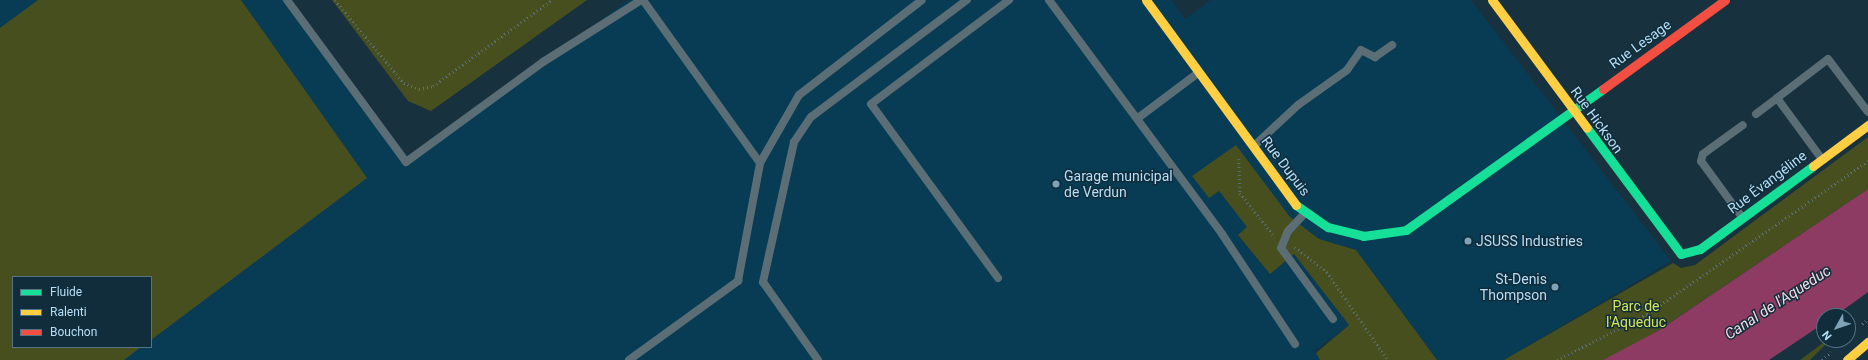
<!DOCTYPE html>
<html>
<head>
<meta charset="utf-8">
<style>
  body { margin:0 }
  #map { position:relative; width:1868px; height:360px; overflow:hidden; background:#17323e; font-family:Roboto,sans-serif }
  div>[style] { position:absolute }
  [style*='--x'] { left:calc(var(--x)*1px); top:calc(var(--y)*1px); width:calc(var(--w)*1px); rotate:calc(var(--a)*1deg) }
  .built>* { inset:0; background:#073c54 }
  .green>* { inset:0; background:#474f1f }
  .water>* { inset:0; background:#8e3b63 }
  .path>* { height:2.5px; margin-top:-1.25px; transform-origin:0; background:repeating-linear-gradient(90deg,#5d6f79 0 1px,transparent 0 4px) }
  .lane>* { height:8px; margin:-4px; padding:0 4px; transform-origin:4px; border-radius:4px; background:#5b6e76 }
  .fast>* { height:9px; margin:-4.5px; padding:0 4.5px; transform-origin:4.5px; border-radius:4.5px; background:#16e098 }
  .slow>* { height:9px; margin:-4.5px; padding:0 4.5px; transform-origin:4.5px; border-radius:4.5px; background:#ffcf43 }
  .jam>* { height:9px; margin:-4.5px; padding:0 4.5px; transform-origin:4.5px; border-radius:4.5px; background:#f24e42 }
  .dots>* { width:11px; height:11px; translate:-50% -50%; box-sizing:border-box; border:2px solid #112d3b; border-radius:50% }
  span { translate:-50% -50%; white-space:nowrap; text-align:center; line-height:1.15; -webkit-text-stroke:3px #112d3b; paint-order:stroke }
  .street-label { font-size:14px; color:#b7def6 }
  .poi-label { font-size:14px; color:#b7def6 }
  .left { translate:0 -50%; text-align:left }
  .right { translate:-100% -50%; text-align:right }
  .park-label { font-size:14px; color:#d9e758 }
  .water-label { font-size:15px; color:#f4d9e2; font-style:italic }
  .legend { position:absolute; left:12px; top:276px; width:140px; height:72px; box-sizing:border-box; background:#112d3b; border:1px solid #537486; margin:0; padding:5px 7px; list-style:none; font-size:12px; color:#b7def6 }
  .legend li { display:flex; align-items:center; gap:8px; height:20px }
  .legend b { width:20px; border:1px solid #537486 }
  .north { position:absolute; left:1816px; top:308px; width:40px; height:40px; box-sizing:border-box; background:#112d3b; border:1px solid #537486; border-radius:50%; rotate:230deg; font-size:11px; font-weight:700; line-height:16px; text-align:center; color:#b7def6 }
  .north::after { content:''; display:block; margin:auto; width:14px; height:18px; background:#7fa2b6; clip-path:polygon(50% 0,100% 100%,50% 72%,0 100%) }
</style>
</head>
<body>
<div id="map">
  <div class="built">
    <div style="clip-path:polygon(evenodd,0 0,292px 0,406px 162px,628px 0,1171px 0,1185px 19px,1211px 0,1471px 0,1671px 261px,1504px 360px,1437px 360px,1356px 250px,1319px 239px,1301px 227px,1281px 207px,1218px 191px,1248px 227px,1238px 236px,1270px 274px,1294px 254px,1349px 325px,1314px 351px,1320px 360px,0 360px,0 0,13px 277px,151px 277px,151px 347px,13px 347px,13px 277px)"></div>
  </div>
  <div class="green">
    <div style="clip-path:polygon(38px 0,241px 0,367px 178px,151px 340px,151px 277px,13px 277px,13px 347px,141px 347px,124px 360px,0 360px,0 28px)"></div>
    <div style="clip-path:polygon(332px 0,587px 0,431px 111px,408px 101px)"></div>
    <div style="clip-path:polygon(1868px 137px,1868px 189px,1643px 341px,1603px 360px,1504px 360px,1673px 263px,1681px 268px,1695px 265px)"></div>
    <div style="clip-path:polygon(1236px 145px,1290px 217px,1319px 239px,1356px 250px,1437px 360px,1320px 360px,1316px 353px,1349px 325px,1294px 254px,1270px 274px,1238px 235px,1247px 227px,1219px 191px,1209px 198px,1192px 176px)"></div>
    <div style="clip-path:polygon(1827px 340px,1830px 340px,1810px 360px,1800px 360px)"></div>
  </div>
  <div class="water">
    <div style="clip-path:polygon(1868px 189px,1868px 292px,1835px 316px,1824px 316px,1824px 323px,1769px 360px,1603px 360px,1658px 331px)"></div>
  </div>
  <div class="path">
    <div style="--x:335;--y:0;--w:108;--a:50.3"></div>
    <div style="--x:404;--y:83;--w:16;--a:22"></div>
    <div style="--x:419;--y:89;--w:14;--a:-12"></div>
    <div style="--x:433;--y:86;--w:147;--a:-35.9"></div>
    <div style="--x:1239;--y:159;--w:34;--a:88"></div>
    <div style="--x:1240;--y:193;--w:56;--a:51.5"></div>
    <div style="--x:1295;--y:247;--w:41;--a:38"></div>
    <div style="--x:1327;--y:272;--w:107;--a:55.3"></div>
    <div style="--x:1862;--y:324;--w:8;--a:-40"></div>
    <div style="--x:1557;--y:360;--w:101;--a:-27.1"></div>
    <div style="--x:1647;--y:314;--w:269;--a:-34.7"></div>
    <div style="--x:1822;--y:360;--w:12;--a:-42"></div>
  </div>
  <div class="lane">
    <div style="--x:287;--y:0;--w:201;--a:53.7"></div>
    <div style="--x:406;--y:162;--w:170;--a:-36.1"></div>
    <div style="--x:543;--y:62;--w:116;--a:-32.3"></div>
    <div style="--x:1049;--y:0;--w:291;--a:53.5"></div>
    <div style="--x:1222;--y:234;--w:132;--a:56.4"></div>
    <div style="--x:1777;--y:98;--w:64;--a:-37.4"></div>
    <div style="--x:1828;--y:59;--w:66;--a:53"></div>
    <div style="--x:1756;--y:114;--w:26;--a:-37"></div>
    <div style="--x:1777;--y:98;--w:74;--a:53.7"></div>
    <div style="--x:1138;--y:118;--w:75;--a:-36.9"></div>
    <div style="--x:1254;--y:146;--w:60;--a:-43"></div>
    <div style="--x:1298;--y:105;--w:60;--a:-35.5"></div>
    <div style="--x:1347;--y:70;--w:24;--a:-55"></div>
    <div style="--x:1361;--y:50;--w:16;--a:27"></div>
    <div style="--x:1375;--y:57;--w:21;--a:-35"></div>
    <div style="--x:760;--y:163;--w:78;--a:-60.2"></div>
    <div style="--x:799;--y:95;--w:155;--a:-37.7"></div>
    <div style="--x:1305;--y:213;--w:25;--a:133"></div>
    <div style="--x:1288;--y:231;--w:18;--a:112"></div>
    <div style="--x:1281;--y:248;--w:88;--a:53.8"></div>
    <div style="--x:1742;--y:217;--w:69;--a:-126.2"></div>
    <div style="--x:1701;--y:161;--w:7;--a:-74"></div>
    <div style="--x:1703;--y:154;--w:49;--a:-35.9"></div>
    <div style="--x:998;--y:278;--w:215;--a:-126.1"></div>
    <div style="--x:871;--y:104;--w:173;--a:-37"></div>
    <div style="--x:629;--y:360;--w:135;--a:-35.9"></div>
    <div style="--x:738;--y:281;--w:120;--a:-79.4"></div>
    <div style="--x:760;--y:163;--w:201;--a:-125.7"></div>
    <div style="--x:818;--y:360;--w:95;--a:-125.2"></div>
    <div style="--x:763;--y:282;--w:143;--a:-77.5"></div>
    <div style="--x:794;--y:142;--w:30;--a:-56"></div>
    <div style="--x:811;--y:117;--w:195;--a:-36.9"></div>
  </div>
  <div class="fast">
    <div style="--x:1587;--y:128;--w:157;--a:53.3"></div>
    <div style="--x:1681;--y:254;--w:20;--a:-15"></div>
    <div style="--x:1700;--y:249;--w:140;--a:-36.3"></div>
    <div style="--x:1296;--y:205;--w:39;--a:35"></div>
    <div style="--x:1328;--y:227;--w:36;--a:14"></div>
    <div style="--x:1363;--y:236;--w:43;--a:-7.9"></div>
    <div style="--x:1406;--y:230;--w:242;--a:-35.6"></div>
  </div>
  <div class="slow">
    <div style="--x:1146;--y:0;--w:254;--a:53.8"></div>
    <div style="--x:1492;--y:0;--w:159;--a:53.4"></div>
    <div style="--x:1813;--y:166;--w:69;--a:-36.7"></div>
    <div style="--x:1847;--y:360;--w:28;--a:-41"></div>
  </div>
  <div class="jam">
    <div style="--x:1603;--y:89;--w:151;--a:-36.1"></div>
  </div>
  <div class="dots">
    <div style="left:1056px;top:184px;background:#7fa2b6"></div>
    <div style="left:1468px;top:241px;background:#7fa2b6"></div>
    <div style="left:1555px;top:287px;background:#7fa2b6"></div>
  </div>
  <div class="street-label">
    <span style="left:1640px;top:44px;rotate:-36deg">Rue Lesage</span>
    <span style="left:1597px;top:120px;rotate:54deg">Rue Hickson</span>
    <span style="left:1286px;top:166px;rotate:53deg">Rue Dupuis</span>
    <span style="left:1767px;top:182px;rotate:-37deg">Rue Évangéline</span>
  </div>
  <div class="poi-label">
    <span class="left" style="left:1064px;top:184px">Garage municipal<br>de Verdun</span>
    <span class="left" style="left:1476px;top:241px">JSUSS Industries</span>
    <span class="right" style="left:1547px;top:287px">St-Denis<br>Thompson</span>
  </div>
  <div class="park-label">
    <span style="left:1636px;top:314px">Parc de<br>l'Aqueduc</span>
  </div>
  <div class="water-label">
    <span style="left:1778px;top:303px;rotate:-33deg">Canal de l'Aqueduc</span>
  </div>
  <ul class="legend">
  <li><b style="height:5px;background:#16e098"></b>Fluide</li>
  <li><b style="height:5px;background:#ffcf43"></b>Ralenti</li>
  <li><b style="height:5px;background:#f24e42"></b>Bouchon</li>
  </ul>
  <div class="north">N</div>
</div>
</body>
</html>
